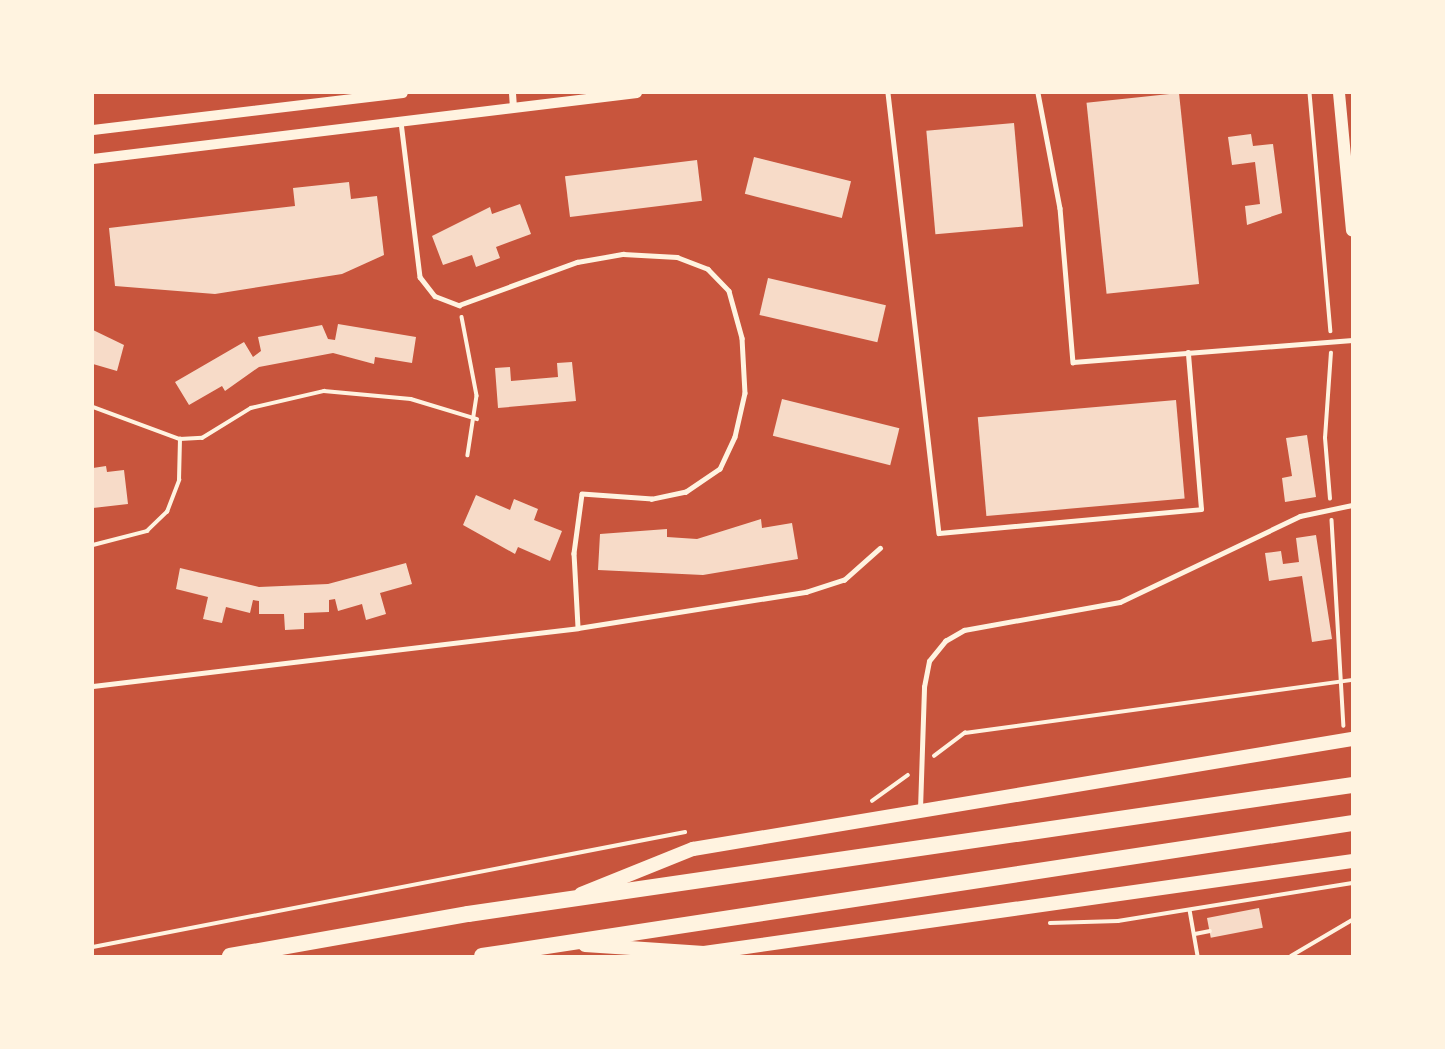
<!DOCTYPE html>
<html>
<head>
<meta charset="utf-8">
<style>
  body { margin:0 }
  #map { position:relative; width:1445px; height:1049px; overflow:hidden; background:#c8553d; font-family:Georgia,serif }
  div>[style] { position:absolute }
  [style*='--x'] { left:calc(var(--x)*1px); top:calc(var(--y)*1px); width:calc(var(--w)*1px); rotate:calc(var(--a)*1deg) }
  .building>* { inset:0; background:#f7dbc8; transform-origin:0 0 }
  .path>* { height:3.5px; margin:-1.75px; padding:0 1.75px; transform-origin:1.75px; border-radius:1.75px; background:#fff3e0 }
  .service>* { height:4.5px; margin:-2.25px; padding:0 2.25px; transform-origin:2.25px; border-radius:2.25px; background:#fff3e0 }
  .minor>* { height:7px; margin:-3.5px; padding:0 3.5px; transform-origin:3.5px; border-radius:3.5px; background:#fff3e0 }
  .tertiary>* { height:10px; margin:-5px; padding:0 5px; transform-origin:5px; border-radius:5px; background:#fff3e0 }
  .secondary>* { height:12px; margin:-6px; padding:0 6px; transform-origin:6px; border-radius:6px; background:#fff3e0 }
  .primary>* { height:14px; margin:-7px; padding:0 7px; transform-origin:7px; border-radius:7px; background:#fff3e0 }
  .trunk>* { height:16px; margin:-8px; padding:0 8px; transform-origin:8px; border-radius:8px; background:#fff3e0 }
  span { translate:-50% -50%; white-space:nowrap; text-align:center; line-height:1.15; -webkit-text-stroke:5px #fff3e0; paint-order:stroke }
  .frame { position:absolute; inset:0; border:94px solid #fff3e0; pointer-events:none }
</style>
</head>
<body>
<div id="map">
  <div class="building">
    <div style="left:1179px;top:93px;width:192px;height:93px;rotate:84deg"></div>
    <div style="left:1014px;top:123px;width:104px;height:88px;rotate:85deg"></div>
    <div style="clip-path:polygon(1251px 134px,1253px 146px,1273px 144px,1282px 213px,1247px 225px,1245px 206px,1260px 204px,1255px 162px,1232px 165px,1228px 137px)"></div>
    <div style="left:754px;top:157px;width:100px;height:38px;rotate:14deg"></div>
    <div style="left:697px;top:160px;width:41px;height:133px;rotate:83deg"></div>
    <div style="clip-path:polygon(349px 182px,351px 199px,377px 196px,384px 255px,342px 274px,215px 294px,115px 286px,109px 228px,295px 206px,293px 188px)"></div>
    <div style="clip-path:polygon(520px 204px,531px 234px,496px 247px,500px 258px,476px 267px,472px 255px,443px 265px,432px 236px,490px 207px,492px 214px)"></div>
    <div style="left:768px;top:278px;width:121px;height:38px;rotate:13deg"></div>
    <div style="clip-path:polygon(338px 324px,416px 337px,412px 363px,375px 357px,374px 364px,333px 353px,259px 367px,225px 391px,222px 386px,189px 405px,175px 382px,244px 342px,253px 357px,261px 351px,258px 337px,322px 325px,328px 339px,335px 340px)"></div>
    <div style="clip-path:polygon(93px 330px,124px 345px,117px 371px,93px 364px)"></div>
    <div style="clip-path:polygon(572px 362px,576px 401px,498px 408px,495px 368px,510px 367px,511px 381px,558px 377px,557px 363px)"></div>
    <div style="left:782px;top:399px;width:121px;height:38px;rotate:14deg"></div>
    <div style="left:1176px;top:400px;width:99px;height:199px;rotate:85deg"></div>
    <div style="clip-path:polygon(1307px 435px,1316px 497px,1285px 502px,1282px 478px,1292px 476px,1286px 438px)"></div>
    <div style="clip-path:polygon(106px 466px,107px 472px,124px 470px,128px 504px,93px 508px,93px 468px)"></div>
    <div style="clip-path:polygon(476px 495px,510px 510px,514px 499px,538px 509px,534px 520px,562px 531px,550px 561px,518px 547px,515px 554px,463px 525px)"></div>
    <div style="clip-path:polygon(761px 519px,762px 528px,792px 523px,798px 559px,703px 575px,598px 570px,600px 534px,667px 529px,667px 537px,697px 539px)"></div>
    <div style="clip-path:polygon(1316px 535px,1332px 639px,1312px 642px,1302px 576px,1269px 581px,1265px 553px,1281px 551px,1283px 564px,1299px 562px,1296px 538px)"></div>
    <div style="clip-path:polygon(406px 563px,412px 584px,380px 593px,386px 614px,366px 620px,362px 604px,338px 611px,335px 599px,329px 600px,329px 612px,304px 613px,304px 629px,285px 630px,284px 614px,259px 614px,259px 601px,253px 600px,250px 613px,226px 607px,222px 623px,203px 619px,208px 597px,176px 589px,180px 568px,259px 587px,328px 584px)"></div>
    <div style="left:1259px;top:908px;width:20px;height:53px;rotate:79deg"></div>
  </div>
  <div class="path">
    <div style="--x:1310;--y:93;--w:239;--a:85"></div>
    <div style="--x:462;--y:317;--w:80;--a:79.2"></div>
    <div style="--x:477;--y:396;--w:60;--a:98.7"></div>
    <div style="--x:93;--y:407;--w:93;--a:20.2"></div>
    <div style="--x:180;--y:439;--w:22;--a:-3"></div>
    <div style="--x:202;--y:438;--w:57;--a:-31.5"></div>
    <div style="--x:251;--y:408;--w:75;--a:-13.1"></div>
    <div style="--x:324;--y:391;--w:87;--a:5.3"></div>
    <div style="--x:411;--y:399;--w:69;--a:16.9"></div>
    <div style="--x:1330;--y:499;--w:61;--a:-94.7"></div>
    <div style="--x:1325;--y:438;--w:85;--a:-86"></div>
    <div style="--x:1332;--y:520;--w:206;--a:86.7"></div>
    <div style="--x:93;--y:545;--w:56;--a:-14.5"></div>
    <div style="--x:147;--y:531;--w:28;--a:-44"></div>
    <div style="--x:167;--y:512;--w:34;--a:-69"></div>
    <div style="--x:179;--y:480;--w:41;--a:-88.6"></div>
    <div style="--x:934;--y:756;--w:39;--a:-37"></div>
    <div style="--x:965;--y:733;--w:391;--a:-7.8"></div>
    <div style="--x:872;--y:801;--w:44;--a:-35.8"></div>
    <div style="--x:1190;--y:910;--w:47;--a:80.1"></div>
    <div style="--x:1050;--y:923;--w:68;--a:-1.7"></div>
    <div style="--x:1118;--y:921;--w:237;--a:-9.2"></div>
    <div style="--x:1195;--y:934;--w:15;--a:-11"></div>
    <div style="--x:93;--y:947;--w:603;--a:-10.99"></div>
    <div style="--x:1291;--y:956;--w:71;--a:-30.5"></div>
  </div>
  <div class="service">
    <div style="--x:888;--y:93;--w:443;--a:83.4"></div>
    <div style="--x:939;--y:533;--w:263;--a:-5.2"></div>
    <div style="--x:1201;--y:509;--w:157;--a:-94.8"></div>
    <div style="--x:1038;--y:93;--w:117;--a:79.2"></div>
    <div style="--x:1060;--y:208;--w:155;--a:85.2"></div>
    <div style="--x:1073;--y:362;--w:280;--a:-4.5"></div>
    <div style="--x:401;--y:122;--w:156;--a:83"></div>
    <div style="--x:420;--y:277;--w:24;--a:52"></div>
    <div style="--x:435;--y:296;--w:26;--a:21"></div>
    <div style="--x:459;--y:305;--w:126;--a:-20"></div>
    <div style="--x:577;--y:262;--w:47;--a:-9.9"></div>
    <div style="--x:623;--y:254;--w:54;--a:3.2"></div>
    <div style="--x:677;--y:257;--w:33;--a:21"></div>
    <div style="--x:708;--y:269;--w:30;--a:46"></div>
    <div style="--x:729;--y:291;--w:49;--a:74.5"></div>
    <div style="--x:742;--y:338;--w:55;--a:86.9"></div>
    <div style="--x:745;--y:393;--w:45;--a:102.8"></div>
    <div style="--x:735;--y:437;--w:35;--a:115"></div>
    <div style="--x:720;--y:469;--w:41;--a:145.9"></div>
    <div style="--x:686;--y:492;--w:35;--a:168"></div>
    <div style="--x:652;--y:499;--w:70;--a:-175.9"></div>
    <div style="--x:582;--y:494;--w:60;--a:97.7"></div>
    <div style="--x:574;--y:553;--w:75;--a:86.9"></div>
    <div style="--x:93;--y:686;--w:488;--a:-6.8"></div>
    <div style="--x:578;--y:628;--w:231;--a:-9"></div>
    <div style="--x:806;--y:592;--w:40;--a:-18"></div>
    <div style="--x:844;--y:580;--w:48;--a:-41.6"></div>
    <div style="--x:920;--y:809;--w:122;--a:-88.1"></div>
    <div style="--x:924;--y:687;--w:26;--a:-79"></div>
    <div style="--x:929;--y:661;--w:26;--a:-51"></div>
    <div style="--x:945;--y:641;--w:22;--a:-30"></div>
    <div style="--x:964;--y:630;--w:158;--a:-10.2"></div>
    <div style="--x:1120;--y:602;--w:199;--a:-25.5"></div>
    <div style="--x:1300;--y:516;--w:53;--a:-11.9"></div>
  </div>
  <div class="minor">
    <div style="--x:512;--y:93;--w:14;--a:86"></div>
  </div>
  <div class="tertiary">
    <div style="--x:93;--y:130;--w:312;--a:-6.8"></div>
    <div style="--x:93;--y:159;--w:548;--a:-6.92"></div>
  </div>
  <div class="secondary">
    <div style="--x:1339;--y:93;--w:138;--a:84.6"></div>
  </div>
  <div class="primary">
    <div style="--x:581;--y:894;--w:121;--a:-21.9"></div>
    <div style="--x:693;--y:849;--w:668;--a:-9.48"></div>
    <div style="--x:585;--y:945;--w:119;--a:3.8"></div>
    <div style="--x:704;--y:953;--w:654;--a:-8.08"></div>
  </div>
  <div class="trunk">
    <div style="--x:230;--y:956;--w:242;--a:-10"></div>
    <div style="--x:468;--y:914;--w:893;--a:-8.3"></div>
    <div style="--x:482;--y:956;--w:880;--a:-8.69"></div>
  </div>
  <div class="frame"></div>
</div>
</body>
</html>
